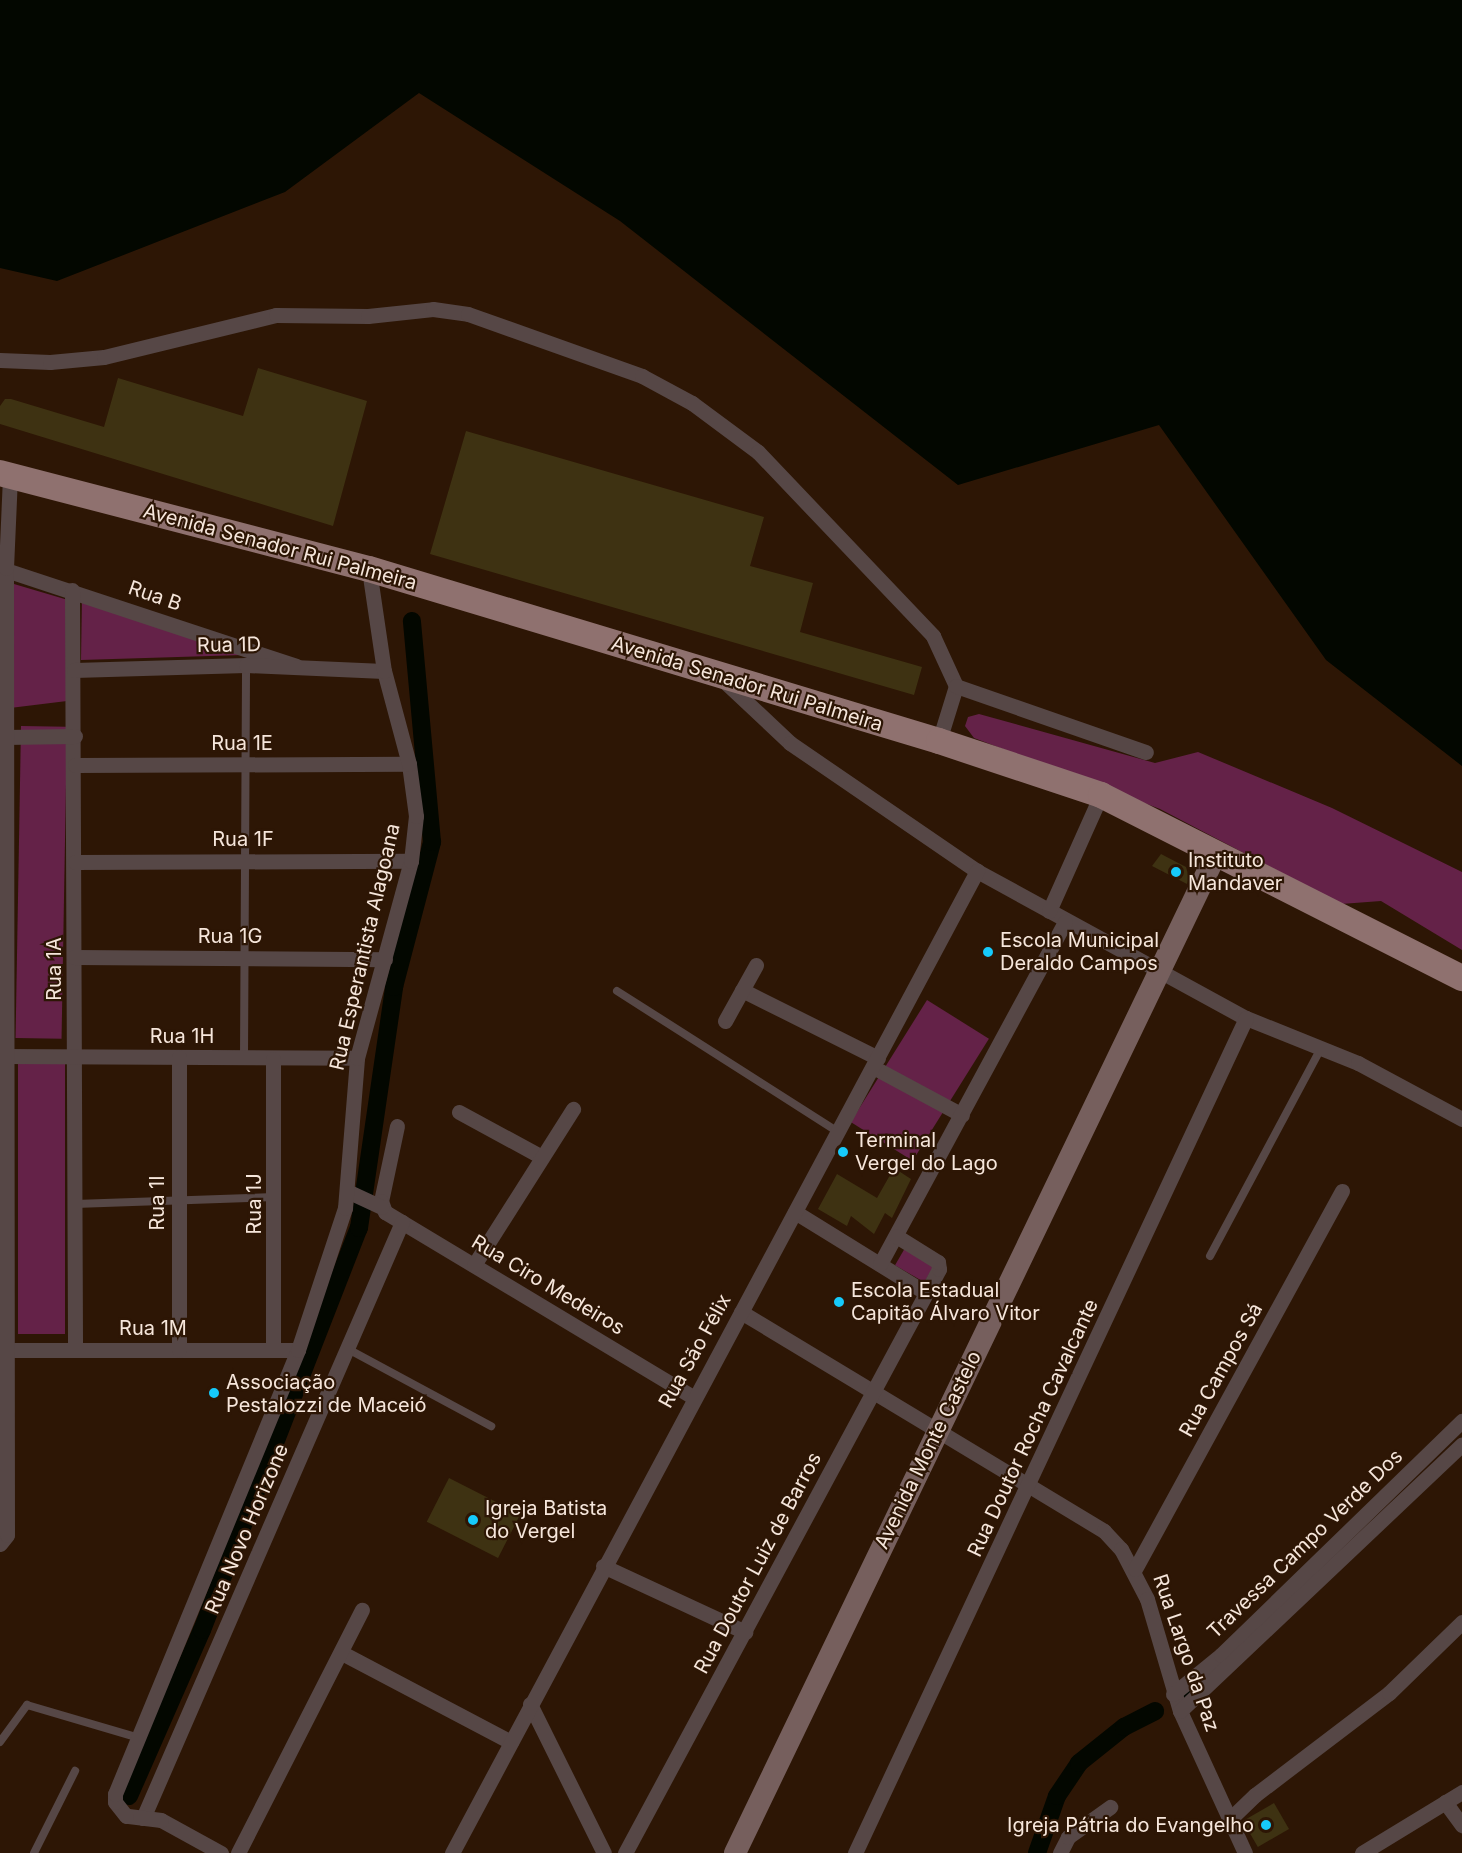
<!DOCTYPE html>
<html>
<head>
<meta charset="utf-8">
<style>
  body { margin:0 }
  #map { position:relative; width:1462px; height:1853px; overflow:hidden; background:#2d1605; font-family:Inter,sans-serif }
  div>[style] { position:absolute }
  [style*='--x'] { left:calc(var(--x)*1px); top:calc(var(--y)*1px); width:calc(var(--w)*1px); rotate:calc(var(--a)*1deg) }
  .green>* { inset:0; background:#642248; transform-origin:0 0 }
  .water>* { inset:0; background:#030700 }
  .canal>* { height:18px; margin:-9px; padding:0 9px; transform-origin:9px; border-radius:9px; background:#030700 }
  .building>* { inset:0; background:#3e3212; transform-origin:0 0 }
  .lane>* { height:8px; margin:-4px; padding:0 4px; transform-origin:4px; border-radius:4px; background:#564746 }
  .street>* { height:15px; margin:-7.5px; padding:0 7.5px; transform-origin:7.5px; border-radius:7.5px; background:#564746 }
  .secondary>* { height:22px; margin:-11px; padding:0 11px; transform-origin:11px; border-radius:11px; background:#765f5d }
  .primary>* { height:26px; margin:-13px; padding:0 13px; transform-origin:13px; border-radius:13px; background:#8f716f }
  .dots>* { width:16px; height:16px; translate:-50% -50%; box-sizing:border-box; border:3px solid #2d1605; border-radius:50% }
  span { translate:-50% -50%; white-space:nowrap; text-align:center; line-height:1.15; -webkit-text-stroke:4.5px #2d1605; paint-order:stroke }
  .street-label { font-size:20px; color:#f6e6db }
  .poi-label { font-size:20px; color:#f6e6db }
  .left { translate:0 -50%; text-align:left }
  .right { translate:-100% -50%; text-align:right }
</style>
</head>
<body>
<div id="map">
  <div class="green">
    <div style="clip-path:polygon(14px 584px,68px 600px,67px 701px,10px 708px)"></div>
    <div style="clip-path:polygon(82px 596px,243px 655px,81px 660px)"></div>
    <div style="clip-path:polygon(979px 714px,1155px 763px,1198px 752px,1332px 808px,1462px 872px,1462px 950px,1381px 901px,1341px 904px,1160px 809px,974px 738px,965px 726px,968px 717px)"></div>
    <div style="left:21px;top:726px;width:46px;height:312px;rotate:1deg"></div>
    <div style="left:927px;top:1000px;width:73px;height:144px;rotate:32deg"></div>
    <div style="left:65px;top:1061px;width:273px;height:47px;rotate:90deg"></div>
    <div style="left:905px;top:1248px;width:34px;height:20px;rotate:30deg"></div>
  </div>
  <div class="water">
    <div style="clip-path:polygon(0 0,1462px 0,1462px 766px,1326px 660px,1159px 425px,958px 485px,620px 221px,419px 93px,285px 192px,57px 281px,0 268px)"></div>
  </div>
  <div class="canal">
    <div style="--x:1188;--y:1693;--w:34;--a:-43"></div>
    <div style="--x:129;--y:1796;--w:181;--a:-66.3"></div>
    <div style="--x:202;--y:1630;--w:432;--a:-68.7"></div>
    <div style="--x:359;--y:1228;--w:244;--a:-81.7"></div>
    <div style="--x:394;--y:987;--w:150;--a:-75.3"></div>
    <div style="--x:432;--y:842;--w:222;--a:-95.2"></div>
    <div style="--x:1037;--y:1853;--w:60;--a:-70.7"></div>
    <div style="--x:1057;--y:1796;--w:40;--a:-56"></div>
    <div style="--x:1079;--y:1763;--w:58;--a:-38.7"></div>
    <div style="--x:1124;--y:1727;--w:35;--a:-27"></div>
  </div>
  <div class="building">
    <div style="clip-path:polygon(258px 368px,367px 401px,333px 526px,0 424px,0 406px,5px 399px,11px 399px,104px 427px,118px 378px,243px 416px)"></div>
    <div style="clip-path:polygon(466px 431px,764px 517px,750px 566px,813px 583px,800px 632px,922px 667px,914px 695px,430px 554px)"></div>
    <div style="clip-path:polygon(1161px 854px,1186px 867px,1189px 878px,1187px 884px,1152px 866px)"></div>
    <div style="clip-path:polygon(894px 1168px,911px 1179px,892px 1218px,885px 1213px,874px 1234px,851px 1216px,847px 1226px,818px 1209px,837px 1174px,877px 1198px)"></div>
    <div style="left:449px;top:1478px;width:80px;height:49px;rotate:27deg"></div>
    <div style="left:1274px;top:1803px;width:30px;height:36px;rotate:60deg"></div>
  </div>
  <div class="lane">
    <div style="--x:617;--y:991;--w:262;--a:32.5"></div>
    <div style="--x:244;--y:1057;--w:392;--a:-89.7"></div>
    <div style="--x:75;--y:1204;--w:199;--a:-2"></div>
    <div style="--x:1210;--y:1256;--w:236;--a:-61.9"></div>
    <div style="--x:346;--y:1348;--w:165;--a:28.3"></div>
    <div style="--x:0;--y:1742;--w:46;--a:-53.9"></div>
    <div style="--x:27;--y:1705;--w:114;--a:16.4"></div>
    <div style="--x:34;--y:1853;--w:92;--a:-63.4"></div>
  </div>
  <div class="street">
    <div style="--x:0;--y:360;--w:50;--a:2.3"></div>
    <div style="--x:50;--y:362;--w:54;--a:-5.3"></div>
    <div style="--x:104;--y:357;--w:177;--a:-13.7"></div>
    <div style="--x:276;--y:315;--w:92;--a:0.6"></div>
    <div style="--x:368;--y:316;--w:65;--a:-6.1"></div>
    <div style="--x:433;--y:309;--w:35;--a:8"></div>
    <div style="--x:468;--y:314;--w:185;--a:19.6"></div>
    <div style="--x:642;--y:376;--w:57;--a:28.4"></div>
    <div style="--x:692;--y:403;--w:82;--a:36.6"></div>
    <div style="--x:758;--y:452;--w:254;--a:46.4"></div>
    <div style="--x:933;--y:636;--w:55;--a:65.3"></div>
    <div style="--x:956;--y:686;--w:58;--a:107.2"></div>
    <div style="--x:0;--y:568;--w:312;--a:18.3"></div>
    <div style="--x:72;--y:590;--w:759;--a:89.77"></div>
    <div style="--x:74;--y:670;--w:172;--a:-1.7"></div>
    <div style="--x:246;--y:665;--w:138;--a:2.5"></div>
    <div style="--x:723;--y:680;--w:92;--a:43.2"></div>
    <div style="--x:790;--y:743;--w:227;--a:34.4"></div>
    <div style="--x:977;--y:871;--w:307;--a:28.7"></div>
    <div style="--x:1246;--y:1018;--w:121;--a:21.9"></div>
    <div style="--x:1358;--y:1063;--w:118;--a:28.3"></div>
    <div style="--x:956;--y:686;--w:201;--a:19.2"></div>
    <div style="--x:5;--y:737;--w:70;--a:-0.8"></div>
    <div style="--x:75;--y:765;--w:334;--a:-0.2"></div>
    <div style="--x:75;--y:862;--w:336;--a:-0.2"></div>
    <div style="--x:1049;--y:911;--w:127;--a:-65.9"></div>
    <div style="--x:74;--y:957;--w:311;--a:0.4"></div>
    <div style="--x:742;--y:990;--w:152;--a:26.6"></div>
    <div style="--x:725;--y:1021;--w:64;--a:-61"></div>
    <div style="--x:0;--y:1056;--w:357;--a:0.3"></div>
    <div style="--x:873;--y:1067;--w:101;--a:28.3"></div>
    <div style="--x:459;--y:1112;--w:94;--a:28.5"></div>
    <div style="--x:397;--y:1126;--w:77;--a:102"></div>
    <div style="--x:381;--y:1201;--w:12;--a:70"></div>
    <div style="--x:385;--y:1212;--w:359;--a:31"></div>
    <div style="--x:347;--y:1191;--w:38;--a:25"></div>
    <div style="--x:795;--y:1212;--w:154;--a:31.7"></div>
    <div style="--x:880;--y:1264;--w:389;--a:-61.6"></div>
    <div style="--x:474;--y:1265;--w:185;--a:-57.6"></div>
    <div style="--x:741;--y:1312;--w:424;--a:31.1"></div>
    <div style="--x:1104;--y:1531;--w:25;--a:47"></div>
    <div style="--x:1121;--y:1549;--w:56;--a:62.5"></div>
    <div style="--x:1147;--y:1599;--w:117;--a:73.6"></div>
    <div style="--x:1180;--y:1711;--w:156;--a:65.4"></div>
    <div style="--x:273;--y:1349;--w:290;--a:-90"></div>
    <div style="--x:0;--y:1350;--w:298;--a:0"></div>
    <div style="--x:179;--y:1350;--w:293;--a:-90"></div>
    <div style="--x:0;--y:1544;--w:11;--a:-52"></div>
    <div style="--x:7;--y:1535;--w:967;--a:-90.06"></div>
    <div style="--x:6;--y:568;--w:92;--a:-87.5"></div>
    <div style="--x:603;--y:1566;--w:157;--a:24.9"></div>
    <div style="--x:1135;--y:1569;--w:431;--a:-61.3"></div>
    <div style="--x:342;--y:1653;--w:191;--a:27.8"></div>
    <div style="--x:1173;--y:1694;--w:62;--a:-39.1"></div>
    <div style="--x:1221;--y:1655;--w:336;--a:-44.2"></div>
    <div style="--x:530;--y:1704;--w:166;--a:63.6"></div>
    <div style="--x:1180;--y:1711;--w:388;--a:-43.4"></div>
    <div style="--x:1445;--y:1802;--w:29;--a:54"></div>
    <div style="--x:143;--y:1818;--w:650;--a:-66.51"></div>
    <div style="--x:1229;--y:1820;--w:36;--a:-44"></div>
    <div style="--x:1255;--y:1795;--w:168;--a:-37.3"></div>
    <div style="--x:1389;--y:1693;--w:102;--a:-44.2"></div>
    <div style="--x:221;--y:1853;--w:68;--a:-151.2"></div>
    <div style="--x:161;--y:1820;--w:35;--a:-173"></div>
    <div style="--x:126;--y:1816;--w:18;--a:-128"></div>
    <div style="--x:115;--y:1802;--w:8;--a:-90"></div>
    <div style="--x:115;--y:1794;--w:480;--a:-67.6"></div>
    <div style="--x:298;--y:1350;--w:150;--a:-71.7"></div>
    <div style="--x:345;--y:1208;--w:150;--a:-85.4"></div>
    <div style="--x:357;--y:1058;--w:204;--a:-74.7"></div>
    <div style="--x:411;--y:861;--w:45;--a:-83.7"></div>
    <div style="--x:416;--y:816;--w:52;--a:-97.7"></div>
    <div style="--x:409;--y:764;--w:96;--a:-105"></div>
    <div style="--x:384;--y:671;--w:103;--a:-98.4"></div>
    <div style="--x:238;--y:1853;--w:273;--a:-63"></div>
    <div style="--x:452;--y:1853;--w:1114;--a:-61.87"></div>
    <div style="--x:625;--y:1853;--w:663;--a:-61.73"></div>
    <div style="--x:939;--y:1269;--w:7;--a:-98"></div>
    <div style="--x:938;--y:1262;--w:49;--a:-148.2"></div>
    <div style="--x:855;--y:1853;--w:922;--a:-64.91"></div>
    <div style="--x:1060;--y:1853;--w:18;--a:-63"></div>
    <div style="--x:1068;--y:1837;--w:52;--a:-35.5"></div>
    <div style="--x:1362;--y:1853;--w:117;--a:-31.4"></div>
  </div>
  <div class="secondary">
    <div style="--x:735;--y:1853;--w:1109;--a:-64.29"></div>
  </div>
  <div class="primary">
    <div style="--x:0;--y:473;--w:381;--a:14.6"></div>
    <div style="--x:369;--y:569;--w:595;--a:16.79"></div>
    <div style="--x:939;--y:741;--w:171;--a:18.4"></div>
    <div style="--x:1101;--y:795;--w:405;--a:26.9"></div>
  </div>
  <div class="dots">
    <div style="left:1176px;top:872px;background:#16cafb"></div>
    <div style="left:988px;top:952px;background:#16cafb"></div>
    <div style="left:843px;top:1152px;background:#16cafb"></div>
    <div style="left:839px;top:1302px;background:#16cafb"></div>
    <div style="left:214px;top:1393px;background:#16cafb"></div>
    <div style="left:473px;top:1520px;background:#16cafb"></div>
    <div style="left:1266px;top:1825px;background:#16cafb"></div>
  </div>
  <div class="street-label">
    <span style="left:280px;top:547px;rotate:15deg">Avenida Senador Rui Palmeira</span>
    <span style="left:155px;top:596px;rotate:19deg">Rua B</span>
    <span style="left:229px;top:645px;rotate:-1deg">Rua 1D</span>
    <span style="left:747px;top:684px;rotate:17deg">Avenida Senador Rui Palmeira</span>
    <span style="left:242px;top:743px">Rua 1E</span>
    <span style="left:243px;top:839px">Rua 1F</span>
    <span style="left:230px;top:936px">Rua 1G</span>
    <span style="left:365px;top:947px;rotate:-77deg">Rua Esperantista Alagoana</span>
    <span style="left:54px;top:969px;rotate:-90deg">Rua 1A</span>
    <span style="left:182px;top:1036px">Rua 1H</span>
    <span style="left:157px;top:1203px;rotate:-90deg">Rua 1I</span>
    <span style="left:254px;top:1204px;rotate:-90deg">Rua 1J</span>
    <span style="left:548px;top:1285px;rotate:31deg">Rua Ciro Medeiros</span>
    <span style="left:153px;top:1328px">Rua 1M</span>
    <span style="left:695px;top:1351px;rotate:-61deg">Rua São Félix</span>
    <span style="left:1221px;top:1370px;rotate:-61deg">Rua Campos Sá</span>
    <span style="left:1033px;top:1428px;rotate:-65deg">Rua Doutor Rocha Cavalcante</span>
    <span style="left:928px;top:1450px;rotate:-64deg">Avenida Monte Castelo</span>
    <span style="left:247px;top:1529px;rotate:-67deg">Rua Novo Horizone</span>
    <span style="left:1305px;top:1544px;rotate:-44deg">Travessa Campo Verde Dos</span>
    <span style="left:758px;top:1563px;rotate:-62deg">Rua Doutor Luiz de Barros</span>
    <span style="left:1186px;top:1653px;rotate:71deg">Rua Largo da Paz</span>
  </div>
  <div class="poi-label">
    <span class="left" style="left:1188px;top:872px">Instituto<br>Mandaver</span>
    <span class="left" style="left:1000px;top:952px">Escola Municipal<br>Deraldo Campos</span>
    <span class="left" style="left:855px;top:1152px">Terminal<br>Vergel do Lago</span>
    <span class="left" style="left:851px;top:1302px">Escola Estadual<br>Capitão Álvaro Vitor</span>
    <span class="left" style="left:226px;top:1394px">Associação<br>Pestalozzi de Maceió</span>
    <span class="left" style="left:485px;top:1520px">Igreja Batista<br>do Vergel</span>
    <span class="right" style="left:1254px;top:1825px">Igreja Pátria do Evangelho</span>
  </div>
</div>
</body>
</html>
